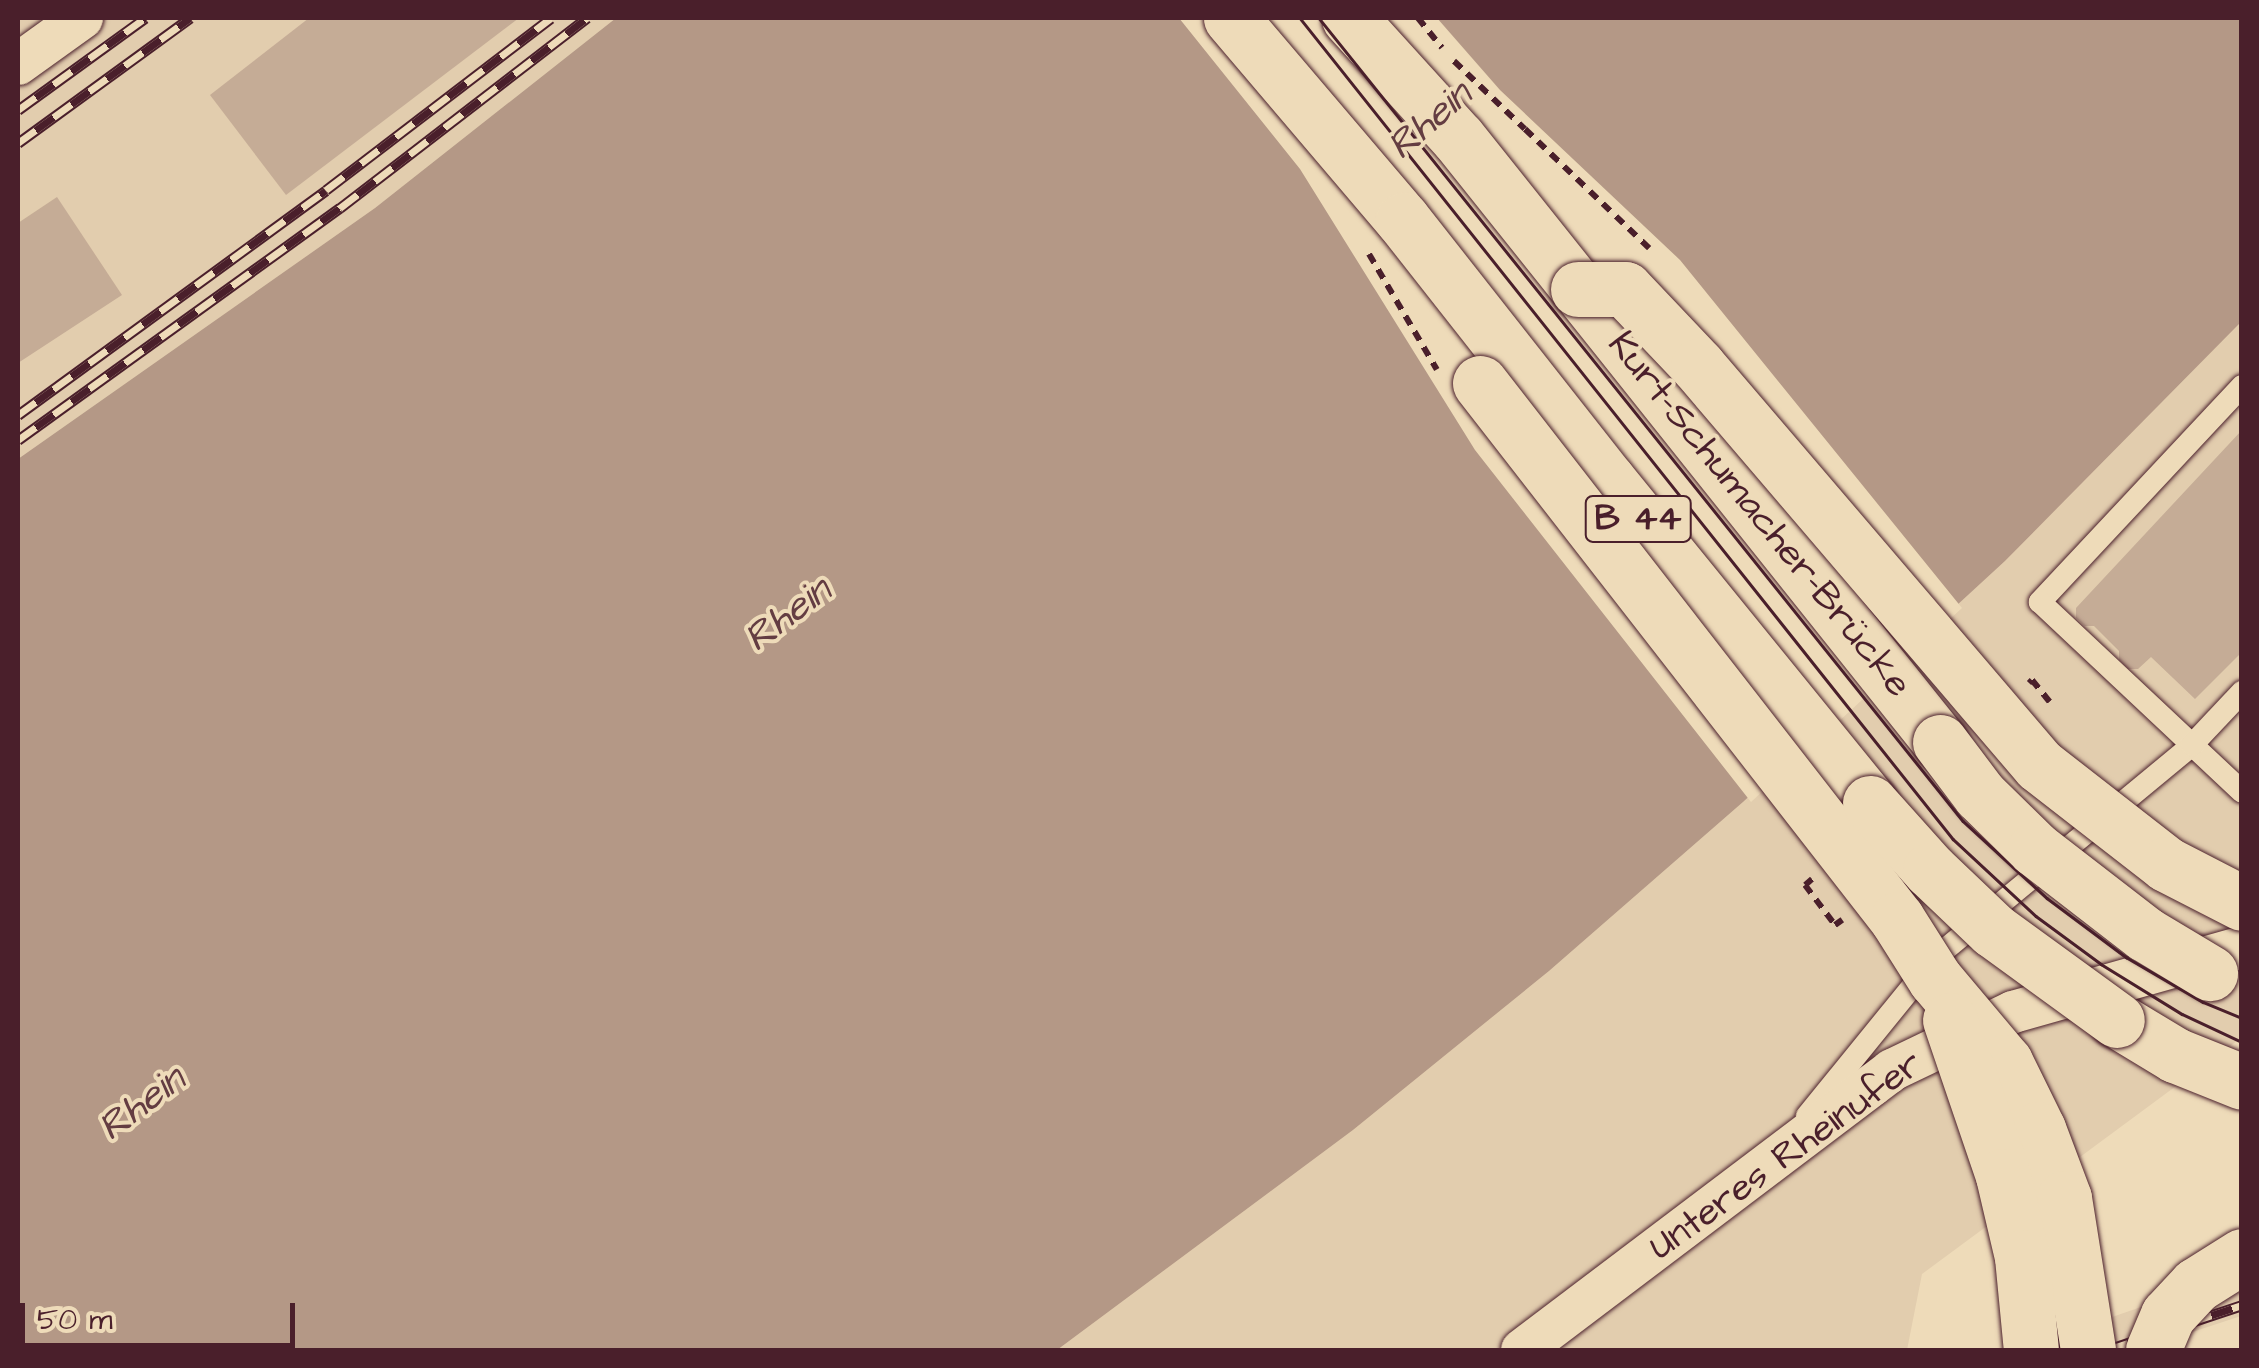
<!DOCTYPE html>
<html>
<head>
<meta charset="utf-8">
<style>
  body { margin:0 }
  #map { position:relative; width:2259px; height:1368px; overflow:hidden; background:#eedbb9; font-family:"Architects Daughter",sans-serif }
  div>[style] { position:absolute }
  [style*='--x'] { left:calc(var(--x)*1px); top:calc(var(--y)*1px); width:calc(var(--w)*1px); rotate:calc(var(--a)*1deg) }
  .built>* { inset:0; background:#e2cdae }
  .water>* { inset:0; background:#b49886 }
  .pier>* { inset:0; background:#eedbb9 }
  .building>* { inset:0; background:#c5ac96 }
  .path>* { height:6px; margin-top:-3px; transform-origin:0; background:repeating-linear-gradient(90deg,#4a1f2b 0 10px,transparent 0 18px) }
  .roads { filter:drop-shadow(0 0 2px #4a1f2b) drop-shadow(0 0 2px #4a1f2b) }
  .lane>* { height:22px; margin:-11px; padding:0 11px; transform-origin:11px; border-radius:11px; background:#eedbb9 }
  .street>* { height:42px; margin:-21px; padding:0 21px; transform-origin:21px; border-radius:21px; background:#eedbb9 }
  .highway>* { height:55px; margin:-27.5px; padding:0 27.5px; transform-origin:27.5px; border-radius:27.5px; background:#eedbb9 }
  .tram>* { height:2.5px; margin:-1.25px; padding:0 1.25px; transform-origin:1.25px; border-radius:1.25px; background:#4a1f2b }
  .rail>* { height:11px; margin-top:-5.5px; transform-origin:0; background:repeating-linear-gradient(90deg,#eedbb9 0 22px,#4a1f2b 0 44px); box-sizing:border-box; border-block:2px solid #4a1f2b }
  .path-bridge>* { height:6px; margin-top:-3px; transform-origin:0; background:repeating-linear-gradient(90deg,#4a1f2b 0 10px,transparent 0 18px) }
  .bridges { filter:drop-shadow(0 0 2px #4a1f2b) drop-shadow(0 0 2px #4a1f2b) }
  .highway-bridge>* { height:55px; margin:-27.5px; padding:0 27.5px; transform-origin:27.5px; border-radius:27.5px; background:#eedbb9 }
  span { translate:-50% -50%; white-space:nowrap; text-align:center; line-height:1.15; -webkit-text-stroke:8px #eedbb9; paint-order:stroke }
  .shield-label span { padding:2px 8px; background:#eedbb9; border:2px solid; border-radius:8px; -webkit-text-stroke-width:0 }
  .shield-label { font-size:35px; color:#4a1f2b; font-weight:700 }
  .street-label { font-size:38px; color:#4a1f2b }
  .water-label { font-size:40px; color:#643d42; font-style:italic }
  .frame { position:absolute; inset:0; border:20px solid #4a1f2b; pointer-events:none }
  .scale { position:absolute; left:20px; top:1303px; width:275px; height:45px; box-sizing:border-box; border:5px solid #4a1f2b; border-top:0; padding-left:12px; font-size:30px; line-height:35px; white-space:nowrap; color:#4a1f2b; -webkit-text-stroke:8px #eedbb9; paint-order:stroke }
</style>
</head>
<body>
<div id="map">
  <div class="built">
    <div style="clip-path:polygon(18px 18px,616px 18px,375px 208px,18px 459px)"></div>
    <div style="clip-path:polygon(2241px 322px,2241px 1038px,1922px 1274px,1907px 1350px,1057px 1350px,1353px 1130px,1549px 971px,1743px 802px,2005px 561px)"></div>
    <div style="clip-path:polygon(2241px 1285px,2241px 1316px,2138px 1350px,2017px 1350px,2141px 1307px)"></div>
  </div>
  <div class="water">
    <div style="clip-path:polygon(616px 18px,2241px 18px,2241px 322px,2005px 561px,1743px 802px,1549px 971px,1353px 1130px,1057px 1350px,18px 1350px,18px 459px,375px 208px)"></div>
  </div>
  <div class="pier">
    <div style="clip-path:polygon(1179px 18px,1437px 18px,1500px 90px,1680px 260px,1962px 608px,1751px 802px,1475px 450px,1300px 169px)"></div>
  </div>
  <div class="building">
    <div style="clip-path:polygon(309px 18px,519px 18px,286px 195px,210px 95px)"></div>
    <div style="clip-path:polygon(57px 197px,122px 295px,18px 363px,18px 223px)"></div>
    <div style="clip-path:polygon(2242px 430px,2242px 652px,2195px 699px,2151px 657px,2138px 669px,2128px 669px,2119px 660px,2119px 651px,2094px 626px,2085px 626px,2076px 618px,2076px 608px)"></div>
  </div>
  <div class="path">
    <div style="--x:1418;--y:18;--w:38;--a:51"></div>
    <div style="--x:1454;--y:61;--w:98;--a:43.8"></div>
    <div style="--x:2029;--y:683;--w:4;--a:-45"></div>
    <div style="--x:2032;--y:680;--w:28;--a:51"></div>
    <div style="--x:1812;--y:879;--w:9;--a:139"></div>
    <div style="--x:1805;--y:885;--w:50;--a:53.1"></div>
    <div style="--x:1835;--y:925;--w:9;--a:-36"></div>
    <div style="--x:2239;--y:1350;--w:3;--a:0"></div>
  </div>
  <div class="roads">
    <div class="lane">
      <div style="--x:2242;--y:386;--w:296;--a:133.1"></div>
      <div style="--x:2040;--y:602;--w:277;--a:43.2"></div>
      <div style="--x:1807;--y:1116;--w:205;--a:-50.9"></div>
      <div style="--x:1936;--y:957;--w:332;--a:-39.6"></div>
      <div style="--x:2192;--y:745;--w:73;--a:-46.7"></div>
    </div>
    <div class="street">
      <div style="--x:18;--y:64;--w:79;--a:-35.7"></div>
      <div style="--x:1522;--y:1350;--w:464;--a:-37.1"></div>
      <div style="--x:1892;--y:1070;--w:134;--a:-25.6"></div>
      <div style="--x:2013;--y:1012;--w:238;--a:-15.8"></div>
    </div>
    <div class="highway">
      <div style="--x:1231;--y:18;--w:265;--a:49.6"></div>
      <div style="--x:1403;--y:220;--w:330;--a:51.8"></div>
      <div style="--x:1607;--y:479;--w:417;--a:50.9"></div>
      <div style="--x:1349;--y:18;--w:162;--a:47.8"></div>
      <div style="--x:1458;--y:138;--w:773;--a:51.41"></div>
      <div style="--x:2117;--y:1020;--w:68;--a:31.1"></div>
      <div style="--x:2175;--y:1055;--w:72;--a:21.9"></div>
    </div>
  </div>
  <div class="tram">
    <div style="--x:1300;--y:18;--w:1049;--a:51.5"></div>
    <div style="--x:1953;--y:839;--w:113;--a:42.9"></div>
    <div style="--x:2036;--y:916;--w:81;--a:36.4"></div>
    <div style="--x:2101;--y:964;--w:95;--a:31.7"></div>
    <div style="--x:2182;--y:1014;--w:66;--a:25"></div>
    <div style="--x:1319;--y:18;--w:1029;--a:51.27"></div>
    <div style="--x:1963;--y:821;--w:114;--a:42.5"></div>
    <div style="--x:2047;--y:898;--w:99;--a:36.8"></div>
    <div style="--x:2126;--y:957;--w:89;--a:30.3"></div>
    <div style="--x:2203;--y:1002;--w:42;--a:22.3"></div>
  </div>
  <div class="rail">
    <div style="--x:18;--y:110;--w:157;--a:-35.9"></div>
    <div style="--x:18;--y:143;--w:213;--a:-36"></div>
    <div style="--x:18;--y:415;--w:381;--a:-36.1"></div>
    <div style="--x:326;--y:190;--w:283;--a:-37.4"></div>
    <div style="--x:18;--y:440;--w:397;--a:-35.8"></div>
    <div style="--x:340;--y:208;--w:312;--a:-37.6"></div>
    <div style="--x:2107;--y:1350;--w:142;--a:-18.4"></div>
  </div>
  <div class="path-bridge">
    <div style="--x:1525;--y:129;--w:172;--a:43.8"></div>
    <div style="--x:1369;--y:254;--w:134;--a:59.6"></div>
  </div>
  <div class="bridges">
    <div class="highway-bridge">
      <div style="--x:1578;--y:289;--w:47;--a:0"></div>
      <div style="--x:1625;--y:289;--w:106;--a:46.5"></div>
      <div style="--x:1698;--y:366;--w:525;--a:49.48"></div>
      <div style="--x:2039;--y:765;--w:161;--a:37.9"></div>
      <div style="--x:2166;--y:864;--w:85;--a:27.2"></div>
      <div style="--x:1480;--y:383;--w:679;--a:52.12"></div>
      <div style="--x:1897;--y:919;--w:71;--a:57.7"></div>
      <div style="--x:1935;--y:979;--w:109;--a:49.9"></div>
      <div style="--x:2005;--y:1062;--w:75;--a:63.8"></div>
      <div style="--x:2038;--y:1129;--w:74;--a:69.4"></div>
      <div style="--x:2064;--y:1198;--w:154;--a:81"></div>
      <div style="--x:1940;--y:742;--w:66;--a:53"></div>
      <div style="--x:1980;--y:795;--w:77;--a:44.5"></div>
      <div style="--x:2035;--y:849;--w:139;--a:37.7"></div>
      <div style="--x:2145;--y:934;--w:76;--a:31"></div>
      <div style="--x:1870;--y:803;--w:90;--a:48.2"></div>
      <div style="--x:1930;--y:870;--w:87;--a:43.6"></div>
      <div style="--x:1993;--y:930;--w:153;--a:36"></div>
      <div style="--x:1950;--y:1020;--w:165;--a:71.2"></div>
      <div style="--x:2003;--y:1176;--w:83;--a:76.8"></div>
      <div style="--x:2022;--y:1257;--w:93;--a:84.5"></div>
      <div style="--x:2153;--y:1350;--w:38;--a:-67"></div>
      <div style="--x:2168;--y:1315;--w:41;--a:-47"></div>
      <div style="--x:2196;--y:1285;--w:54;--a:-32.2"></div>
    </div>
  </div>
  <div class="shield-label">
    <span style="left:1638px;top:519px">B 44</span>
  </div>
  <div class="street-label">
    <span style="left:1759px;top:515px;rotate:51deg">Kurt-Schumacher-Brücke</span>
    <span style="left:1786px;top:1156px;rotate:-36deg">Unteres Rheinufer</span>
  </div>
  <div class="water-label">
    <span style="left:1430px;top:121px;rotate:-41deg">Rhein</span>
    <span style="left:788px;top:615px;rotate:-37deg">Rhein</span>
    <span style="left:142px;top:1104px;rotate:-37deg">Rhein</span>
  </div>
  <div class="frame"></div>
  <div class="scale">50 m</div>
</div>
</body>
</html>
